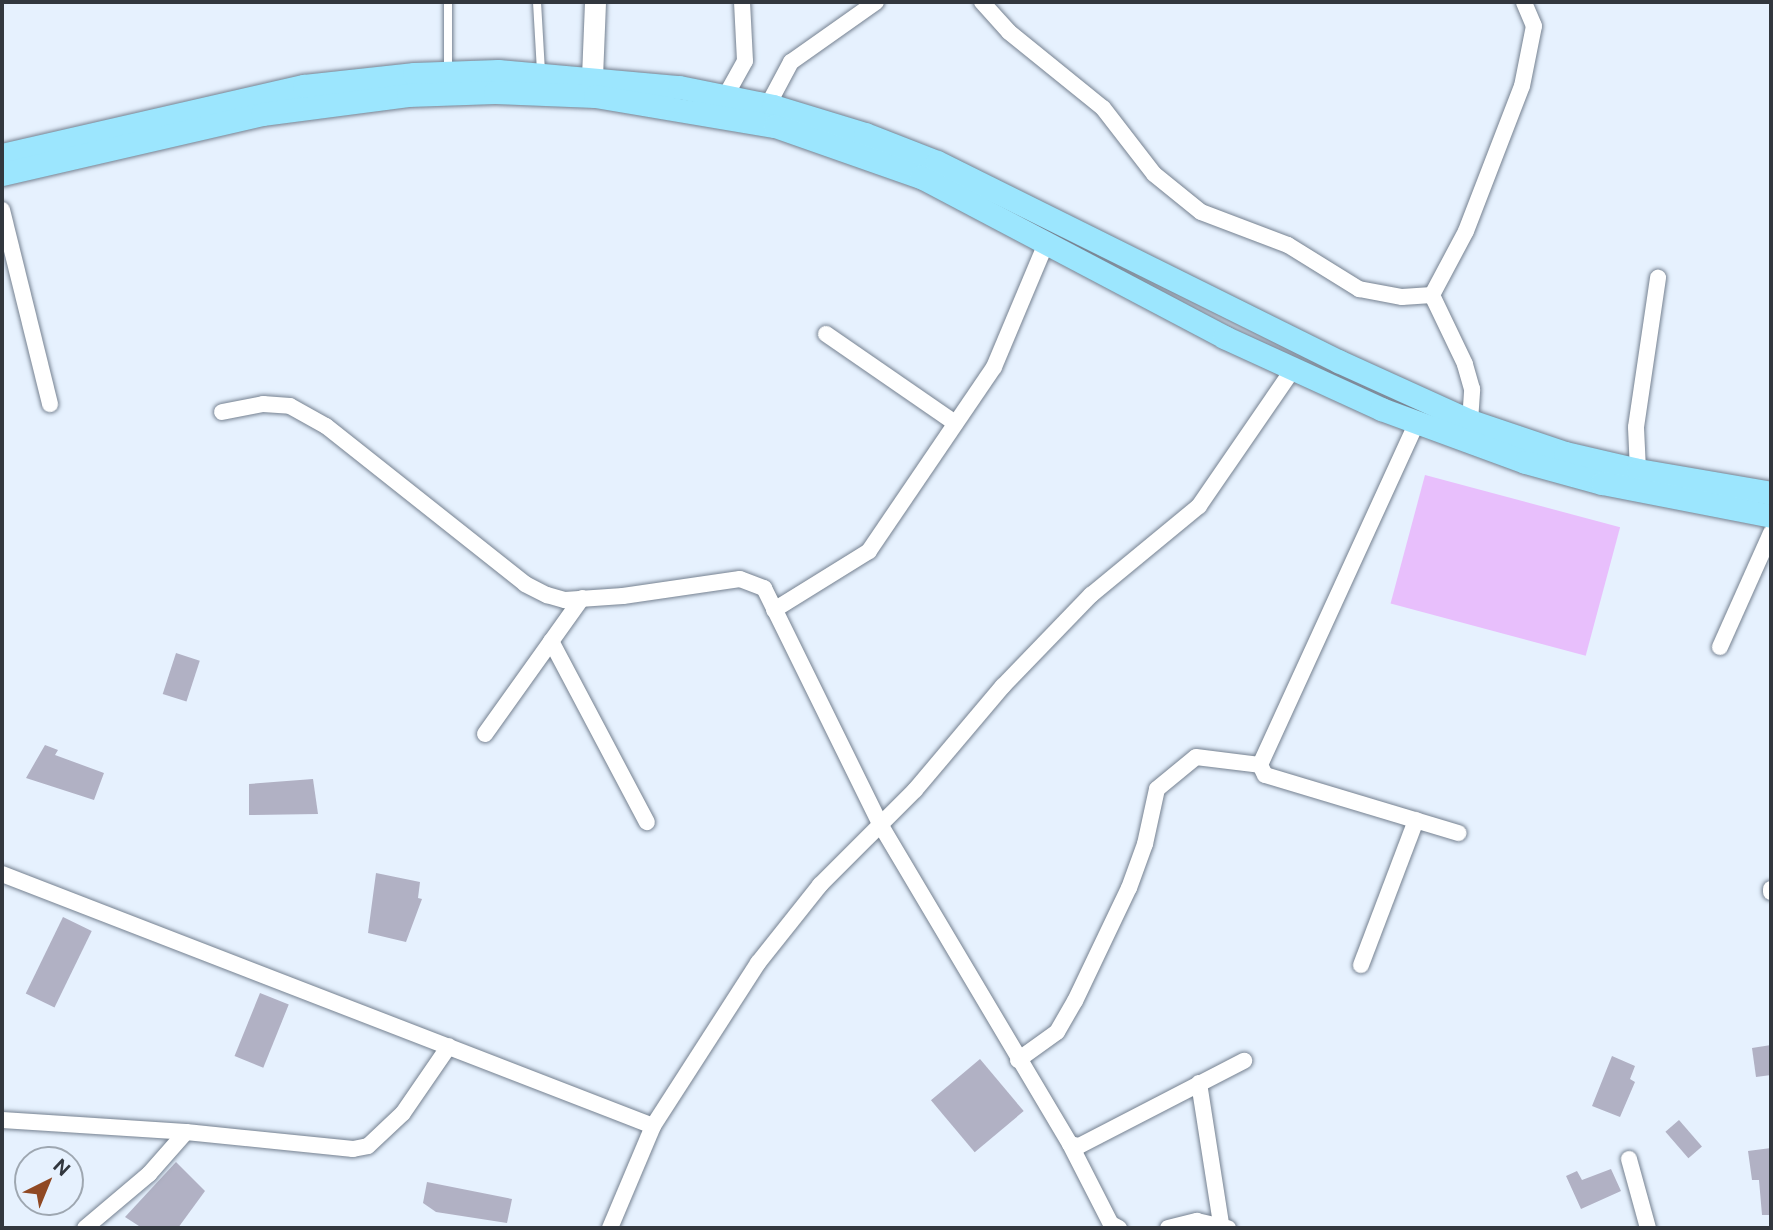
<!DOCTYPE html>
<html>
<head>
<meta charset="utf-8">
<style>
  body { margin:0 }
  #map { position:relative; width:1773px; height:1230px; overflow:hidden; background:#e6f1fe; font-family:"Public Sans",sans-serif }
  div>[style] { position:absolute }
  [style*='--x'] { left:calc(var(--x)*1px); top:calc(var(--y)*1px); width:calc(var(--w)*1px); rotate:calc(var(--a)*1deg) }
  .green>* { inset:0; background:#e8bffc; transform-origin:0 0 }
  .building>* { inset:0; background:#b1b1c4; transform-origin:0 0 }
  .roads { filter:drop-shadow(0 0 2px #758190) drop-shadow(0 0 2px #758190) }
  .lane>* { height:8px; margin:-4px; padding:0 4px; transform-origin:4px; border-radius:4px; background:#fff }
  .street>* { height:16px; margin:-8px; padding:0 8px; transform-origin:8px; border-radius:8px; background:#fff }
  .secondary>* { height:21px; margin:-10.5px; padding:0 10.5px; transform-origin:10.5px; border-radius:10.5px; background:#fff }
  .primary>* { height:23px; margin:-11.5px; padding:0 11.5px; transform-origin:11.5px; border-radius:11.5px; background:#9ce6fe }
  span { translate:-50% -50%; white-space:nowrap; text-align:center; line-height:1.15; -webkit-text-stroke:6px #e6f1fe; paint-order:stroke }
  .frame { position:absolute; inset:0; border:4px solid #32373e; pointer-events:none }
  .north { position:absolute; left:14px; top:1146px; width:70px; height:70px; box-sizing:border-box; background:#e6f1fe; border:2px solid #9ea7b1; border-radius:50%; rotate:43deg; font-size:19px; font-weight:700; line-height:28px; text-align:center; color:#32373e }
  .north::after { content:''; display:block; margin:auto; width:24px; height:32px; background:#904924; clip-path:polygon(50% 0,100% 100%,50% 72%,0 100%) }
</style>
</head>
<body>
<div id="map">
  <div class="green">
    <div style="left:1425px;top:475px;width:202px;height:133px;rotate:15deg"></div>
  </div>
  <div class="building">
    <div style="left:176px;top:653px;width:25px;height:43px;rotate:18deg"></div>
    <div style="clip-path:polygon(45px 745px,58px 750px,55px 755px,104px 773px,94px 800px,26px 778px)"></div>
    <div style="clip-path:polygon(313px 779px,318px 814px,249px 815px,249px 784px)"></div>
    <div style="clip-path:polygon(376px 873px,420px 882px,418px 898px,422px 899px,406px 942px,368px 933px)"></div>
    <div style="left:63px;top:917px;width:32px;height:85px;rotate:26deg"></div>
    <div style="left:260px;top:993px;width:31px;height:68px;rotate:22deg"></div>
    <div style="clip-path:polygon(1771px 1045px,1771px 1075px,1756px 1077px,1752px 1048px)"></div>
    <div style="clip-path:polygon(1612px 1056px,1635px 1066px,1630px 1079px,1635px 1082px,1620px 1117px,1592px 1106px)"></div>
    <div style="left:980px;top:1059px;width:68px;height:64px;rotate:50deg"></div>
    <div style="left:1679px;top:1120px;width:35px;height:18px;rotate:49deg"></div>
    <div style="clip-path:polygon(1771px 1148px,1771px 1215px,1762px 1215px,1759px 1180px,1752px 1180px,1748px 1151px)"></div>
    <div style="clip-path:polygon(176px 1162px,205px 1191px,178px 1228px,142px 1228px,125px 1217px)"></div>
    <div style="clip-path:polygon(1611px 1169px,1621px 1191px,1581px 1209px,1566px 1176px,1577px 1171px,1582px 1180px)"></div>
    <div style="clip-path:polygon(427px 1182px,512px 1199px,507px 1223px,436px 1212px,423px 1203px)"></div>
  </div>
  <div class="roads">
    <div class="lane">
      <div style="--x:448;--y:2;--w:68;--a:90"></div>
      <div style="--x:537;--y:2;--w:70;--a:86.7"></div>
    </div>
    <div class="street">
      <div style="--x:982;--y:2;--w:40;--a:48"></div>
      <div style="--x:1009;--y:32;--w:121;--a:39"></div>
      <div style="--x:1103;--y:108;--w:83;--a:52.3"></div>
      <div style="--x:1154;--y:174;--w:60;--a:39"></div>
      <div style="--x:1201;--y:212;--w:93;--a:20.8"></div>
      <div style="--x:1288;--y:245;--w:84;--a:31.8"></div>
      <div style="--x:1359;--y:289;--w:44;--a:10.5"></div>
      <div style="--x:1402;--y:297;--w:30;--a:-4"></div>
      <div style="--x:725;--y:97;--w:41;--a:-60.9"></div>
      <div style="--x:745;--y:61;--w:59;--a:-92.9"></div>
      <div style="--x:768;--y:105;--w:49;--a:-61.9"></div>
      <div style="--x:791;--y:62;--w:104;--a:-35.2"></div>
      <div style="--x:2;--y:210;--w:200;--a:76.1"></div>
      <div style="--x:826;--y:334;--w:157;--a:34.6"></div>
      <div style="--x:222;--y:412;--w:42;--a:-11"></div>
      <div style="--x:263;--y:404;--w:27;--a:4"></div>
      <div style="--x:290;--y:406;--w:41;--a:29.1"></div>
      <div style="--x:326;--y:426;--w:254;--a:38.4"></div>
      <div style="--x:525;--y:584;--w:25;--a:27"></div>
      <div style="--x:547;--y:595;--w:19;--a:16"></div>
      <div style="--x:565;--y:600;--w:58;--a:-3.9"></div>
      <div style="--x:623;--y:596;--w:118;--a:-8.3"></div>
      <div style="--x:740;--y:579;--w:26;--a:21"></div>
      <div style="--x:764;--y:588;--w:263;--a:63.8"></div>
      <div style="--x:880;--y:824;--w:372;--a:59.3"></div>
      <div style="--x:1070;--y:1144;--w:9;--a:13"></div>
      <div style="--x:1079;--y:1146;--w:186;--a:-27.3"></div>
      <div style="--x:1470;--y:421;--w:32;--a:-86"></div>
      <div style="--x:1472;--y:389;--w:26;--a:-106"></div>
      <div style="--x:1465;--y:364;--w:76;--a:-115.6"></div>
      <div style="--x:1432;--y:295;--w:72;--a:-62"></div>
      <div style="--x:1466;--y:231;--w:155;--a:-68.9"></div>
      <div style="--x:1522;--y:86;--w:61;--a:-78.7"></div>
      <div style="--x:1534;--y:26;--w:26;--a:-113"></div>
      <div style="--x:1417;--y:422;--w:377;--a:114.6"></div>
      <div style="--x:1260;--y:765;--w:11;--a:63"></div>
      <div style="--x:1265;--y:775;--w:202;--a:16.7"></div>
      <div style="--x:1638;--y:470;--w:43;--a:-92.7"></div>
      <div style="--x:1636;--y:427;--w:151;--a:-81.6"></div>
      <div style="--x:774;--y:610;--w:112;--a:-31.8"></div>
      <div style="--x:869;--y:551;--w:222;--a:-55.8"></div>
      <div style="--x:994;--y:367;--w:137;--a:-67.2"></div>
      <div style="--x:551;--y:641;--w:205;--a:62.1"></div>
      <div style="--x:1720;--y:647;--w:125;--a:-65.9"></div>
      <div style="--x:485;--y:734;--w:167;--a:-54.5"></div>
      <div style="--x:2;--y:874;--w:698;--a:21.16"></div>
      <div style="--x:1771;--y:892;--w:3;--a:-90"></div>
      <div style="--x:1361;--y:965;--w:155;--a:-69.2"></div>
      <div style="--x:1018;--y:1060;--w:48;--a:-35.7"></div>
      <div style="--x:1057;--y:1032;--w:36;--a:-60"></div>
      <div style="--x:1075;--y:1001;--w:125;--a:-64.5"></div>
      <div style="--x:1129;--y:888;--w:47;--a:-70"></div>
      <div style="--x:1145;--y:844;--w:56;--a:-77.7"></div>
      <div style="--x:1157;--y:789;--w:50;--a:-39.4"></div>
      <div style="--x:1196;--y:757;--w:64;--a:7.1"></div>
      <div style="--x:1199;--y:1083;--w:143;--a:81.1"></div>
      <div style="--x:2;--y:1120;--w:184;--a:3.7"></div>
      <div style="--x:186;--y:1132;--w:168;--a:5.8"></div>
      <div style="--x:353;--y:1149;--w:15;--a:-11"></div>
      <div style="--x:368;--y:1146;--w:48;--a:-43.3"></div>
      <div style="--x:403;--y:1113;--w:81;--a:-55.5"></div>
      <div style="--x:1070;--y:1144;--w:90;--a:62.9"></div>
      <div style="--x:1111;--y:1224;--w:9;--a:27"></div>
      <div style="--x:1629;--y:1159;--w:72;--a:74.6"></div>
      <div style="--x:85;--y:1228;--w:84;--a:-40.2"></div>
      <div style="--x:149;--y:1174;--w:56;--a:-48.6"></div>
      <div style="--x:610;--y:1228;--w:111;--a:-67.1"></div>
      <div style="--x:653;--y:1126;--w:194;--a:-57.2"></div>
      <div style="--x:758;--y:963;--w:100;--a:-51.5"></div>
      <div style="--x:820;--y:885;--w:134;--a:-45"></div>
      <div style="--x:915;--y:790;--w:136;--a:-49.8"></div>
      <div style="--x:1003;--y:686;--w:127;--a:-46"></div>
      <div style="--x:1091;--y:595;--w:140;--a:-39.5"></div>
      <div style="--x:1199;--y:506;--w:166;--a:-55.5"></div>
      <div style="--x:1168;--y:1228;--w:30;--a:-14"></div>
      <div style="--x:1197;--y:1221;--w:32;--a:13"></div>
    </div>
    <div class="secondary">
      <div style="--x:592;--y:77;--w:75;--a:-87.7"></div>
    </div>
    <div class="primary">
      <div style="--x:2;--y:155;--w:310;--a:-12.9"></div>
      <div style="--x:304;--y:86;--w:111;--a:-6.2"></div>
      <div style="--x:414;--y:74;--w:84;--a:-2"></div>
      <div style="--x:498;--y:71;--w:182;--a:5.1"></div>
      <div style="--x:679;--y:87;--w:96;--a:11.4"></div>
      <div style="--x:773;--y:106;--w:96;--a:16.9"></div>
      <div style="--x:865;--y:134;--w:77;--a:21.3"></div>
      <div style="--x:937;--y:162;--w:448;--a:26.4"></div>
      <div style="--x:1338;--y:361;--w:145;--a:24.4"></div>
      <div style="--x:1470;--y:421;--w:100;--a:18.6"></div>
      <div style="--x:1565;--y:453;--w:75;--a:13.1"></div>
      <div style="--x:1638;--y:470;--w:135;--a:9.8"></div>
      <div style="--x:2;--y:174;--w:267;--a:-13"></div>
      <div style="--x:262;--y:114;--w:147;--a:-7.4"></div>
      <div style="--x:408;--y:95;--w:87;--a:-2"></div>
      <div style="--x:495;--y:92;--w:100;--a:2.3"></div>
      <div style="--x:595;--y:96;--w:182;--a:9.5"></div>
      <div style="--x:775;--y:126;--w:155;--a:19.3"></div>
      <div style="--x:921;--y:177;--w:343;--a:27.8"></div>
      <div style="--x:1224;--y:337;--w:173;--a:24.6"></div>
      <div style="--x:1381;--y:409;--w:153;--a:20.2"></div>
      <div style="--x:1525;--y:462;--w:80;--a:15.3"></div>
      <div style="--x:1602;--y:483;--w:172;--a:11"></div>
    </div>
  </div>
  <div class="frame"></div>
  <div class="north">N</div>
</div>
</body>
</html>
